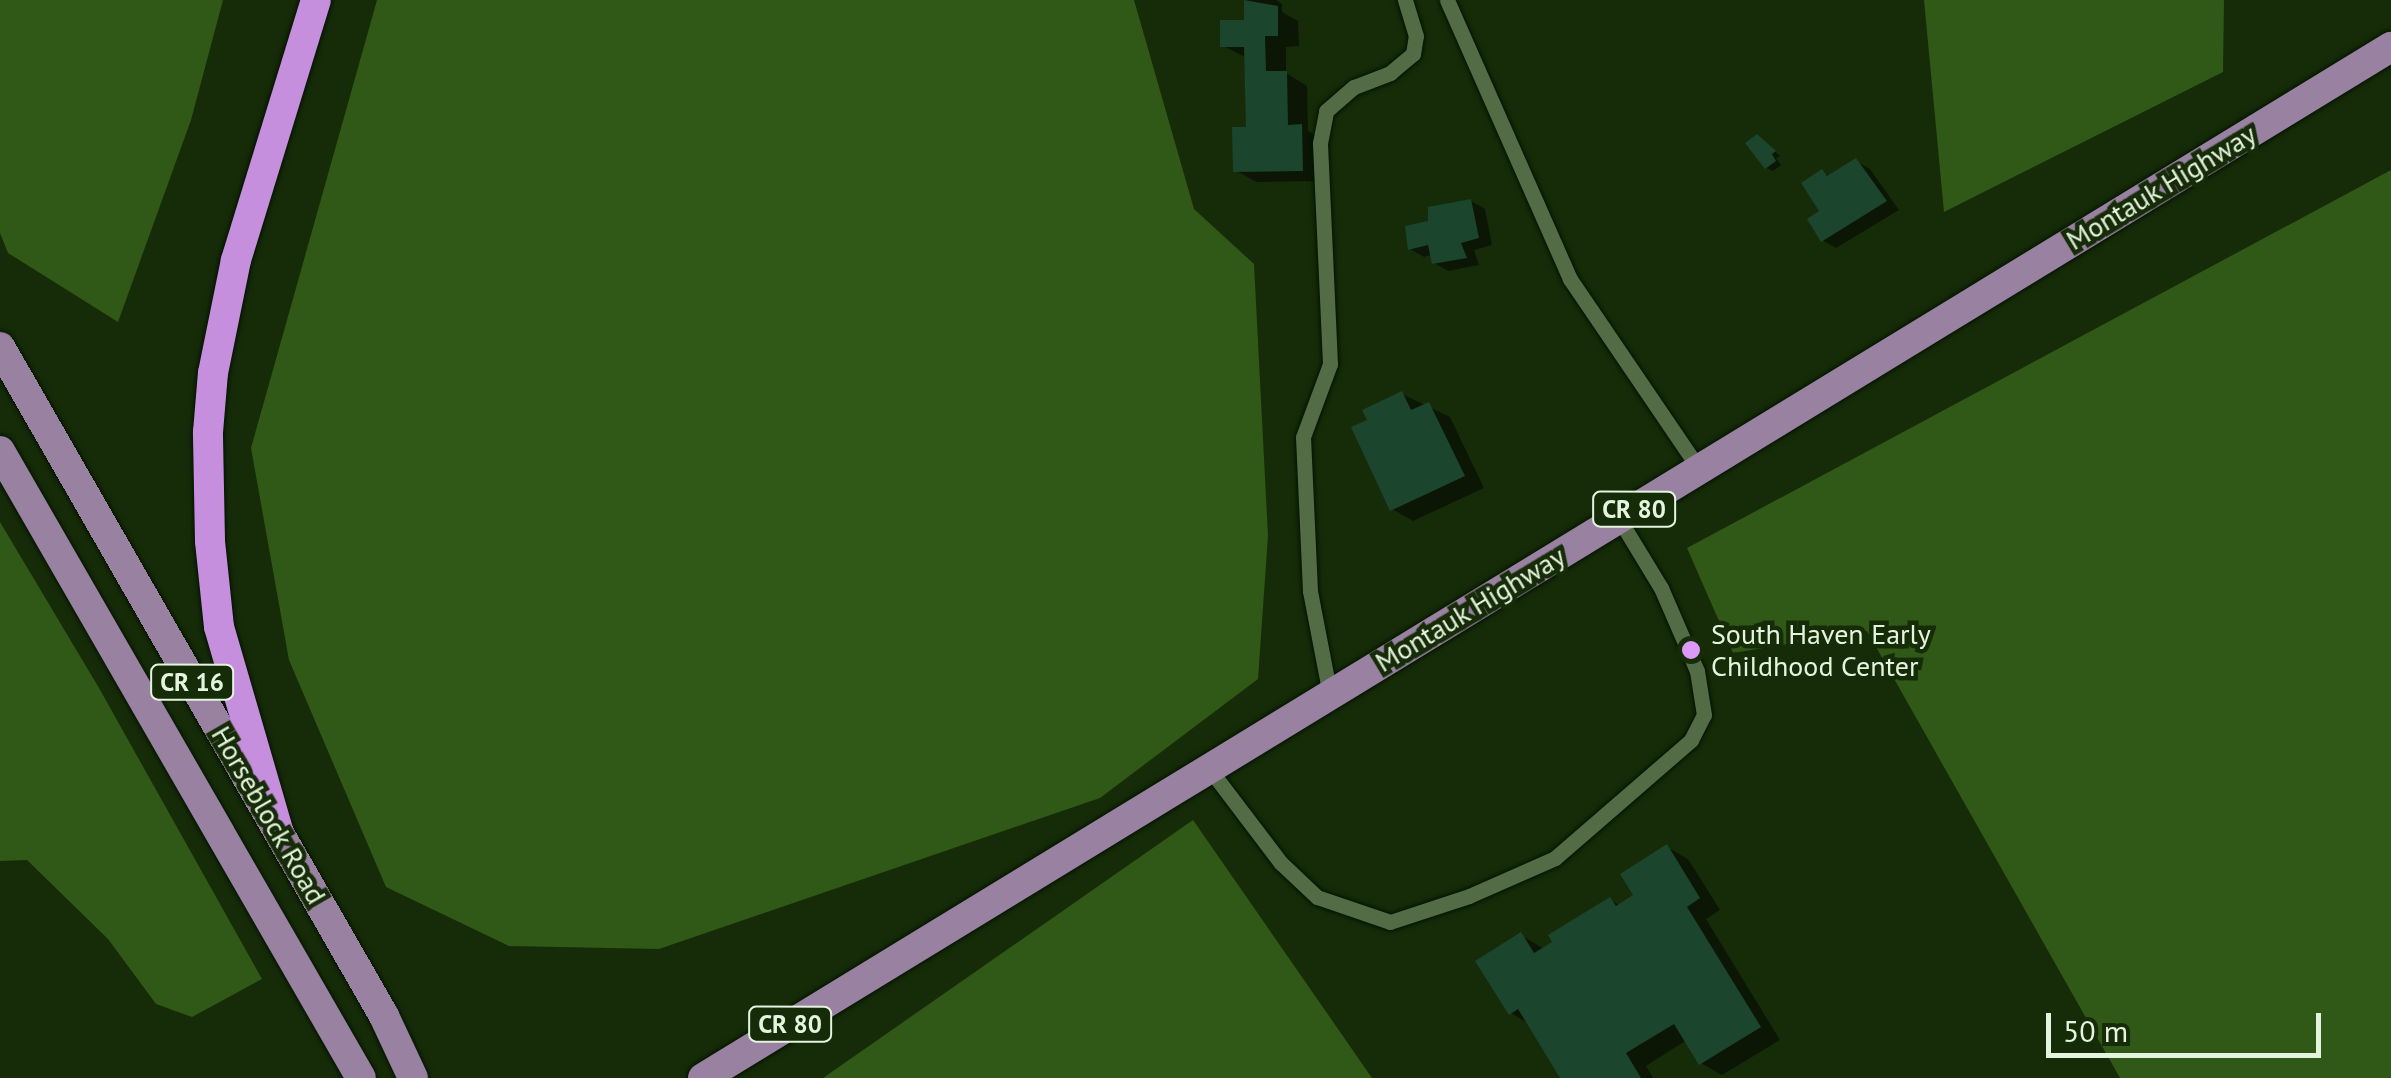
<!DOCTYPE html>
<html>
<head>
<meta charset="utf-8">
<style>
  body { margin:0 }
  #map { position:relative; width:2391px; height:1078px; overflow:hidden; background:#162c08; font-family:"PT Sans",sans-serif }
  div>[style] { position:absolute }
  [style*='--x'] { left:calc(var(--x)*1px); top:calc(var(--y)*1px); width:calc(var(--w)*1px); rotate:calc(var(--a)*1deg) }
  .forest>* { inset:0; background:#305816 }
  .shadow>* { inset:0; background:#0007 }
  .building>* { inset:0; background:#1b452c }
  .roads { filter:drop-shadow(0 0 2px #041300) drop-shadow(0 0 2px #041300) }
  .lane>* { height:15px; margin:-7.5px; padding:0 7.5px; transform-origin:7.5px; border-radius:7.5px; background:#536c46 }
  .primary>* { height:30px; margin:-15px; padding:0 15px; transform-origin:15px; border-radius:15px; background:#9881a1 }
  .highway>* { height:30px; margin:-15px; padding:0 15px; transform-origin:15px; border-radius:15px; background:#c68fdd }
  .dots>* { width:28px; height:28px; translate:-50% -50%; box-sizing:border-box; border:5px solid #162c08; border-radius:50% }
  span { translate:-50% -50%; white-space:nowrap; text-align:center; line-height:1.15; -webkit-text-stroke:9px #162c08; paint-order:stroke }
  .shield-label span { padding:2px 8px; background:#162c08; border:2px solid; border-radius:8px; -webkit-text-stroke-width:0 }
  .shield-label { font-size:25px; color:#e5f4de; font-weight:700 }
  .street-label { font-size:28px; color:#e5f4de }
  .poi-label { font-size:28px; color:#e5f4de }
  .left { translate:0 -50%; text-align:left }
  .scale { position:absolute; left:2046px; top:1013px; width:275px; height:45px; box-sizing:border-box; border:5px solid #e5f4de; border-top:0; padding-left:12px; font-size:30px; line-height:35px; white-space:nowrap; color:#e5f4de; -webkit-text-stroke:8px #162c08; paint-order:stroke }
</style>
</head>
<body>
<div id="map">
  <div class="forest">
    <div style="clip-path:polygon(0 0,223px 0,191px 120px,118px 322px,8px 253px,0 233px)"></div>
    <div style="clip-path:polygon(377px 0,1134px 0,1194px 209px,1254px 264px,1268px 536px,1258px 679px,1100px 798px,659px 949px,509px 946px,386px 887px,289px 660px,251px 448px)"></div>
    <div style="clip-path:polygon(1924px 0,2224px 0,2223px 72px,1944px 212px)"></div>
    <div style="clip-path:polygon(2391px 170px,2391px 1078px,2120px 1078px,1867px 631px,1733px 653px,1687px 548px)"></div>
    <div style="clip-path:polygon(0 522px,99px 688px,262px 979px,192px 1017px,156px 1004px,108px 939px,27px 860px,0 861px)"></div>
    <div style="clip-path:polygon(1193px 820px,1372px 1078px,823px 1078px)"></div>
  </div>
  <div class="shadow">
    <div style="clip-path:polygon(1247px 0,1276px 0,1282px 4px,1282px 12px,1298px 21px,1299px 46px,1286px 47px,1286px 73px,1307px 86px,1308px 131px,1322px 139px,1323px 181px,1256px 182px,1235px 170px,1248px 129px,1247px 58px,1223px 46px,1247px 22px)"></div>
    <div style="clip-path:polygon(1764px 141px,1780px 156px,1776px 158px,1781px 165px,1773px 171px,1767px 168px)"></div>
    <div style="clip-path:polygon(1856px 161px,1870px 169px,1899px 210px,1836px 248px,1822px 240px,1823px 172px,1830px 177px)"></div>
    <div style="clip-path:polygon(1471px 201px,1485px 209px,1492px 245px,1474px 250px,1479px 265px,1448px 271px,1434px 263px,1433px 254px,1424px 257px,1410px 249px,1431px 223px)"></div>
    <div style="clip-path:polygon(1402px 394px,1450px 417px,1484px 488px,1413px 521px,1392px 509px,1370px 421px)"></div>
    <div style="clip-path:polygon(1667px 847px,1688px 859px,1720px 910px,1706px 919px,1780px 1040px,1722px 1075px,1701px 1063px,1687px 1040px,1646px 1066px,1653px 1078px,1563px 1078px,1529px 1024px,1511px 1013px,1521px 935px,1544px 949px,1610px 900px,1621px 906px,1637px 896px)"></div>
  </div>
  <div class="building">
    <div style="clip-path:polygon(1244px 0,1278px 6px,1278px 36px,1265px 36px,1266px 71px,1287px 71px,1288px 125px,1302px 124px,1303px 171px,1233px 172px,1232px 127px,1246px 127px,1244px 47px,1220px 47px,1220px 20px,1244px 20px)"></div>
    <div style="clip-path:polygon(1757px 134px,1776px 151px,1772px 154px,1776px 161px,1765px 169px,1745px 143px)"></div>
    <div style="clip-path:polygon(1856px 158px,1887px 201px,1821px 242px,1807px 219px,1819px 211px,1801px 183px,1822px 169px,1827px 176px)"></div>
    <div style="clip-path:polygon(1471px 199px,1479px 238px,1461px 243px,1467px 258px,1432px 264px,1428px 245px,1408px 250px,1405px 226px,1428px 221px,1428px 207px)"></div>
    <div style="clip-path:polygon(1402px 391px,1411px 410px,1429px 402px,1465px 476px,1390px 511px,1351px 427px,1367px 420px,1362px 410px)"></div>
    <div style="clip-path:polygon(1667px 844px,1700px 898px,1687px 907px,1761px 1027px,1699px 1065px,1674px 1024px,1626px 1053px,1641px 1078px,1560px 1078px,1518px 1009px,1509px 1015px,1475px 961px,1521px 932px,1534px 953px,1552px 942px,1548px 935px,1610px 897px,1616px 906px,1633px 895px,1620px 874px)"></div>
  </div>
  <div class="roads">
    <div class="lane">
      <div style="--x:1447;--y:0;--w:305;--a:66.2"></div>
      <div style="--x:1570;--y:279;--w:230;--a:55.8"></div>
      <div style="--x:1330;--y:695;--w:106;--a:-100.9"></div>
      <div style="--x:1310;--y:591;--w:154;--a:-92.6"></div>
      <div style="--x:1303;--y:437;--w:78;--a:-69.7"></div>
      <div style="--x:1330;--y:364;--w:221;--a:-92.6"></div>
      <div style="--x:1320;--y:143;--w:33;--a:-79"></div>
      <div style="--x:1326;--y:111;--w:37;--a:-41"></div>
      <div style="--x:1354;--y:87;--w:39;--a:-21"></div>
      <div style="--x:1390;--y:73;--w:30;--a:-40"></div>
      <div style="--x:1413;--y:54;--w:18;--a:-81"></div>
      <div style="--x:1416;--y:36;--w:38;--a:-107"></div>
      <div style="--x:1208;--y:767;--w:121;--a:52.8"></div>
      <div style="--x:1281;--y:863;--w:50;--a:43.4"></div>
      <div style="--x:1317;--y:897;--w:77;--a:18.9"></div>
      <div style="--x:1390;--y:922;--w:83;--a:-18.2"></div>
      <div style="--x:1469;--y:896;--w:94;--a:-23.8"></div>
      <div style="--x:1555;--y:858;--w:180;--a:-40.9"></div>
      <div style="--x:1691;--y:740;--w:28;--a:-63"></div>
      <div style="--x:1704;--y:715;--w:45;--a:-99"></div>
      <div style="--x:1697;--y:671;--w:90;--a:-113.4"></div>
      <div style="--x:1661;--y:588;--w:81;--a:-121.3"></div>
    </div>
    <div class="primary">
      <div style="--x:0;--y:347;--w:771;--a:60.14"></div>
      <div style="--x:384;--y:1016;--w:68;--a:64.9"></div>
      <div style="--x:0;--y:451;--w:723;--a:60.07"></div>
      <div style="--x:703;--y:1078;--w:1978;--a:-31.42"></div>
    </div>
    <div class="highway">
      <div style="--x:278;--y:830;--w:211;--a:-106.2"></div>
      <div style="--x:219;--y:627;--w:86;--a:-96"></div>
      <div style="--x:210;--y:541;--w:109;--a:-91.1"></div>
      <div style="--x:208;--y:432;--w:59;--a:-85.2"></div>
      <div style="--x:213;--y:373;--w:115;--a:-78.5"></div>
      <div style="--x:236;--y:260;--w:272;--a:-72.9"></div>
    </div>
  </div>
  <div class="dots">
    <div style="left:1691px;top:650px;background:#da9af6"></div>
  </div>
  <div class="shield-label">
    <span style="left:1634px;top:509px">CR 80</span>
    <span style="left:192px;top:682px">CR 16</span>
    <span style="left:790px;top:1024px">CR 80</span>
  </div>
  <div class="street-label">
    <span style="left:2161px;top:187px;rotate:-31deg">Montauk Highway</span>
    <span style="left:1470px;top:609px;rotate:-31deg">Montauk Highway</span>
    <span style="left:269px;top:815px;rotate:60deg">Horseblock Road</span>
  </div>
  <div class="poi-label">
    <span class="left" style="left:1711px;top:650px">South Haven Early<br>Childhood Center</span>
  </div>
  <div class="scale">50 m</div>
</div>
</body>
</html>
